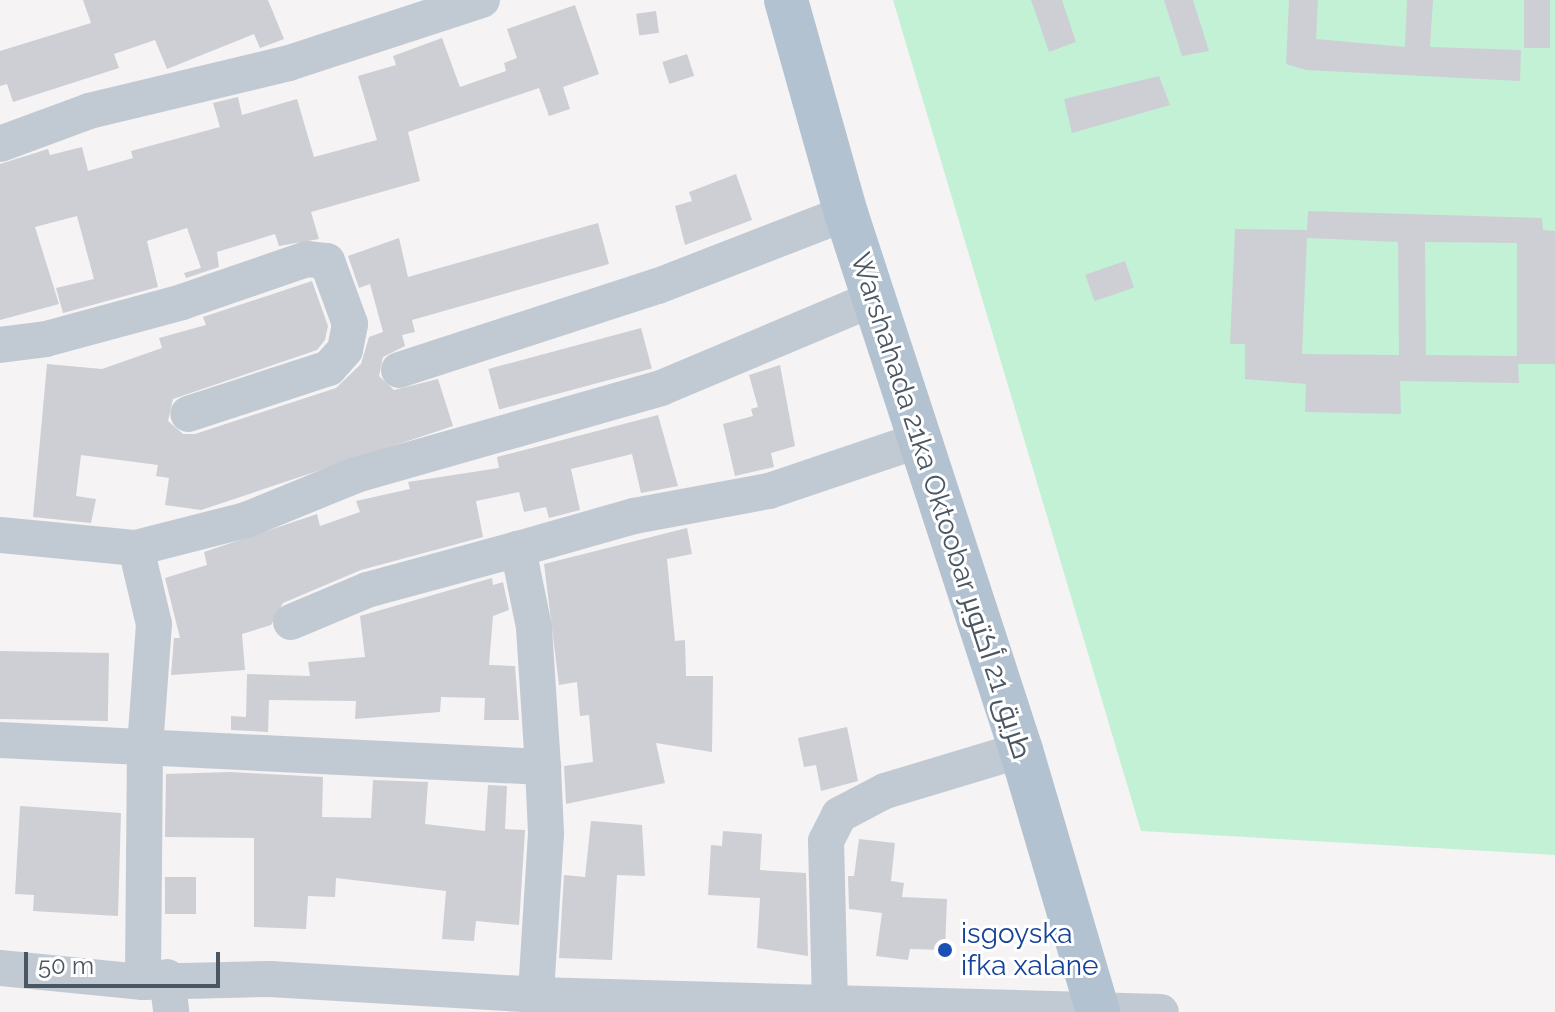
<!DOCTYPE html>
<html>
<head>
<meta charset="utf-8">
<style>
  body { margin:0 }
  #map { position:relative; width:1555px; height:1012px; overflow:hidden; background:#f5f3f3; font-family:Raleway,Cairo,sans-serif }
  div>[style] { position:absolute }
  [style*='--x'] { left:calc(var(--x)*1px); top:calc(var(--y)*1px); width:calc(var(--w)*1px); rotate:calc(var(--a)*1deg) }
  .green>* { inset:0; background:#c3f1d5 }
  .building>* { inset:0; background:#cdcfd5; transform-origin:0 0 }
  .minor>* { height:36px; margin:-18px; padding:0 18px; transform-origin:18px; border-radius:18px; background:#c1cad2 }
  .major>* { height:44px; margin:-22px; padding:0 22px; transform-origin:22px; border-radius:22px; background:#b3c2d1 }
  .dots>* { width:22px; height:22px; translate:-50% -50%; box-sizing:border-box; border:4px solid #fff; border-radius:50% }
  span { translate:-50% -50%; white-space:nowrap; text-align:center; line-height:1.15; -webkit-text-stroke:6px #fff; paint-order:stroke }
  .street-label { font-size:28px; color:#4a5661 }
  .transit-label { font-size:28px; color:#164399 }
  .left { translate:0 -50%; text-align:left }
  .scale { position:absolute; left:24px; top:952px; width:196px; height:36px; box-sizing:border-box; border:4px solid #4a5661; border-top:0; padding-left:10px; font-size:24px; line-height:28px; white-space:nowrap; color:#4a5661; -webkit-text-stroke:6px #fff; paint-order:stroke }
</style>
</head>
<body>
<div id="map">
  <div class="green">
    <div style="clip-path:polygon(893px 0,1555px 0,1555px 855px,1141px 831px)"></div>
  </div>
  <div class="building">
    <div style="clip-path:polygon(83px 0,268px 0,284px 39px,260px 48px,254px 34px,167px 69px,155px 40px,114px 54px,119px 68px,13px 102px,7px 84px,0 86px,0 51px,91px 23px)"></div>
    <div style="clip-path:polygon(1031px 0,1062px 0,1076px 42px,1049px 52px)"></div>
    <div style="clip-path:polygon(1164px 0,1193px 0,1209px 51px,1182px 56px)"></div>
    <div style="clip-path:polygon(1289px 0,1318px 0,1316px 39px,1405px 47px,1407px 0,1433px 0,1430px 47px,1521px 50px,1520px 81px,1306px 70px,1286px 64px)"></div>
    <div style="left:1524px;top:0;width:26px;height:48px"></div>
    <div style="clip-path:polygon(575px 5px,599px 74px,563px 87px,570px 109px,549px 116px,539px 88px,408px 132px,420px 181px,311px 212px,319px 239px,279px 246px,275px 234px,217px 252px,219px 267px,186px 278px,184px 273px,201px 268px,187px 228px,147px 241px,158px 287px,63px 313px,56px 288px,94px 279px,77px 216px,35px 227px,59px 304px,0 320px,0 164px,48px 149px,50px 155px,82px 147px,88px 171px,133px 158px,131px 151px,220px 127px,213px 103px,238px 97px,242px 115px,297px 99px,314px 157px,377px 140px,358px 76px,396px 65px,393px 56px,442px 38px,460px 87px,506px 71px,504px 63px,517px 58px,507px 29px)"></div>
    <div style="left:656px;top:11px;width:22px;height:20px;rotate:82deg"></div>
    <div style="left:687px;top:54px;width:23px;height:26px;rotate:72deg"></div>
    <div style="clip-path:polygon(1159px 76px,1170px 105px,1072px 133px,1064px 99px)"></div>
    <div style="clip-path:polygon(736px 174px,752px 220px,685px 245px,675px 206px,692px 201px,689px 192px)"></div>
    <div style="clip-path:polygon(evenodd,1308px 211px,1542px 218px,1543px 230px,1555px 231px,1555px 364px,1518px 364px,1519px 383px,1400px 381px,1401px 414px,1305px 412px,1306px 384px,1245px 379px,1245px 344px,1230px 344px,1235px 229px,1307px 230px,1308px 211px,1307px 238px,1398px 242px,1399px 355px,1302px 354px,1307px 238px,1308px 211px,1425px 242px,1517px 243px,1517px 356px,1426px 355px,1425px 242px)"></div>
    <div style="clip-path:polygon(598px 223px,609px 264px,412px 320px,415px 332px,402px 335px,405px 346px,383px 357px,379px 376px,394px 390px,438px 379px,453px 426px,201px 510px,165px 505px,169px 478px,156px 476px,158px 465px,81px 455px,76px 496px,96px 499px,91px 523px,33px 517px,47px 364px,102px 369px,162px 348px,159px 338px,206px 325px,203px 317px,312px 281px,328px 326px,325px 340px,317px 350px,173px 399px,168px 421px,183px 434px,195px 434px,336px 388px,361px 364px,369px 337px,383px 332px,370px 284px,359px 288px,348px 256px,399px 238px,408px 277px)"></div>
    <div style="left:1125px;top:261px;width:28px;height:42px;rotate:71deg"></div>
    <div style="left:641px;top:328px;width:42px;height:158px;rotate:75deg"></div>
    <div style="clip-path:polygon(780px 365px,795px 446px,771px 453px,774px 467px,735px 476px,723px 424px,753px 416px,751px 409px,758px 407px,749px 375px)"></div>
    <div style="clip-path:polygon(658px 415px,678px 486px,641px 493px,632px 454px,571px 469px,580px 510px,549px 518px,546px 507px,524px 512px,519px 492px,476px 501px,483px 537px,361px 570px,283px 603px,271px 625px,242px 634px,245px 670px,171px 675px,174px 638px,180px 638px,165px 578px,207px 565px,204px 552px,317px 514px,320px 526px,360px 512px,356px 501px,410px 489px,408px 482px,499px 468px,497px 457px)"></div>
    <div style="clip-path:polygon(687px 528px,692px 554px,667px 559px,675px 641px,685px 640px,686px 676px,713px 676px,712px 752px,656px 743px,665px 783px,566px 804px,564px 766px,593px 762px,589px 715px,580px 716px,577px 682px,559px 685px,544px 564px)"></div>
    <div style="clip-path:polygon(492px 578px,493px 585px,503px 582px,509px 610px,493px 616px,489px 665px,515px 666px,519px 720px,484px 720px,485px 698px,441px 697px,440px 712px,355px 719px,356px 701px,269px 700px,268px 732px,231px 730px,231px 716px,246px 717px,247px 674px,310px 676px,308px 662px,365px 657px,360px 616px)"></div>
    <div style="left:0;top:651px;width:109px;height:68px;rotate:1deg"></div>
    <div style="clip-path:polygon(847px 727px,858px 781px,821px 791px,816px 765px,804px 767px,798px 738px)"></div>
    <div style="clip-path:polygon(230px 772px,323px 777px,322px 817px,371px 818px,373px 780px,428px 782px,425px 824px,485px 831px,488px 785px,507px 786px,505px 829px,525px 830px,519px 925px,476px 921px,474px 941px,442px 939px,446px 891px,336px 878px,335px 897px,308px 896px,306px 929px,254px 927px,254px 838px,165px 837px,166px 774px)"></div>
    <div style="clip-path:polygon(20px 806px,121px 813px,118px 916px,33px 911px,34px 895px,15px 894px)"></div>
    <div style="clip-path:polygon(591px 821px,642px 825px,645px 876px,617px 875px,612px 960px,559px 958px,564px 875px,585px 877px)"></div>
    <div style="clip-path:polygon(723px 831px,762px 834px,760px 870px,806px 873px,808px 956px,757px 948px,760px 898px,708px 895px,711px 845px,722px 846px)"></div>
    <div style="clip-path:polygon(859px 839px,895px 843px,891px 881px,904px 883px,902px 897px,947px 899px,945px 950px,910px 949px,908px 960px,876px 956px,882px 913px,849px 909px,848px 876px,854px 876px)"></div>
    <div style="left:165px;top:877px;width:31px;height:37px"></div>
  </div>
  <div class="minor">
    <div style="--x:0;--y:144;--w:95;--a:-20.3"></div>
    <div style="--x:89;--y:111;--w:206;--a:-13.5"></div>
    <div style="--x:289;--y:63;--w:203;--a:-18.1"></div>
    <div style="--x:0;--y:345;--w:46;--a:-7.4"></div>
    <div style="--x:46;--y:339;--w:141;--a:-15.2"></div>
    <div style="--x:182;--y:302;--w:132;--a:-19"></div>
    <div style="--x:307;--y:259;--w:20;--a:6"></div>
    <div style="--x:327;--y:261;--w:67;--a:69.9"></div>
    <div style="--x:350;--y:324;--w:26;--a:101"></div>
    <div style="--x:345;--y:350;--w:24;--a:132"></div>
    <div style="--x:329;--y:368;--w:148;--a:161.9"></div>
    <div style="--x:399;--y:370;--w:272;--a:-18"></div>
    <div style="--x:658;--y:286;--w:202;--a:-21.2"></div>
    <div style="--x:0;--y:535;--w:137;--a:5.5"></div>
    <div style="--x:136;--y:548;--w:78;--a:76.7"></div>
    <div style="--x:154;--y:624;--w:123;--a:94.2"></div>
    <div style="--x:145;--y:747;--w:235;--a:90.5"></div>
    <div style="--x:136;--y:548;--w:114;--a:-14.3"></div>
    <div style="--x:246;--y:520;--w:119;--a:-22.2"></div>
    <div style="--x:356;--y:475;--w:317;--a:-15.9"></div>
    <div style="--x:661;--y:388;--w:230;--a:-22.8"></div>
    <div style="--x:291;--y:622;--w:82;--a:-22.8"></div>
    <div style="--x:367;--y:590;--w:156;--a:-15.2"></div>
    <div style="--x:0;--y:740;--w:544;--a:2.85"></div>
    <div style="--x:543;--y:767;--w:67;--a:87.4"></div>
    <div style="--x:546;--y:834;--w:161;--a:93.6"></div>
    <div style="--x:543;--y:767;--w:140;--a:-93.7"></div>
    <div style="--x:534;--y:627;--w:80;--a:-101.6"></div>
    <div style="--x:518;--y:549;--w:121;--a:-15.9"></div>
    <div style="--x:634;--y:516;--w:137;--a:-10.5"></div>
    <div style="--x:769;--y:491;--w:159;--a:-18.7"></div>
    <div style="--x:0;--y:968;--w:144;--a:5.6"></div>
    <div style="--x:143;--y:982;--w:127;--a:-1.4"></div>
    <div style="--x:270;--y:979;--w:266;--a:3.4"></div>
    <div style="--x:536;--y:995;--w:625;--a:1.56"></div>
    <div style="--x:167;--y:977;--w:35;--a:83"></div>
    <div style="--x:830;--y:1004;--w:163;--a:-91.4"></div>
    <div style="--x:826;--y:841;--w:29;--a:-63"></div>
    <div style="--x:839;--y:815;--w:52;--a:-27.6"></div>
    <div style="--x:885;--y:791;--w:142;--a:-16.8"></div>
  </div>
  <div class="major">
    <div style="--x:786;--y:0;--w:221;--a:74.3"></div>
    <div style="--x:846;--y:213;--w:565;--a:71.95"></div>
    <div style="--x:1021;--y:750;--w:273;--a:73.6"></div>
  </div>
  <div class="dots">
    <div style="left:945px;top:950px;background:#1a4fb4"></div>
  </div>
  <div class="street-label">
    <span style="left:941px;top:506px;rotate:72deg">Warshahada 21ka Oktoobar طريق 21 أكتوبر</span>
  </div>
  <div class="transit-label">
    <span class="left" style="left:961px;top:950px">isgoyska<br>ifka xalane</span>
  </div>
  <div class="scale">50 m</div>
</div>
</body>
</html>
